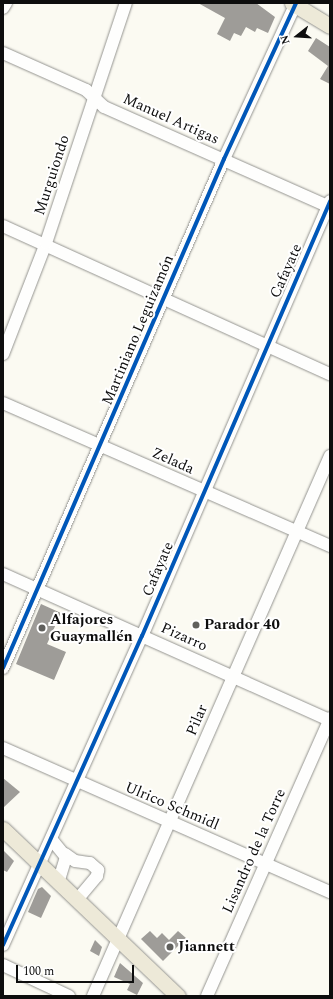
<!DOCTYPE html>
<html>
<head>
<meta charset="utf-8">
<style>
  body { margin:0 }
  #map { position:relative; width:333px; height:999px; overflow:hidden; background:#fbfaf2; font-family:Spectral,serif }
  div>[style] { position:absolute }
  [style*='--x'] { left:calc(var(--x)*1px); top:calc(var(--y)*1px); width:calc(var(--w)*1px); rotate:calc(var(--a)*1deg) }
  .building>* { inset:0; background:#9e9c98 }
  .roads { filter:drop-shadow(0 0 1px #949490) drop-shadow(0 0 1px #949490) }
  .minor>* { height:12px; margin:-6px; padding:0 6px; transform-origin:6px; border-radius:6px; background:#fefefd }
  .major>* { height:15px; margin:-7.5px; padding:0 7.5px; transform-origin:7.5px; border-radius:7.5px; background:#ede9d8 }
  .cycleway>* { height:4px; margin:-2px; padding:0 2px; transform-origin:2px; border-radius:2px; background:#0057b8 }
  .dots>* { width:11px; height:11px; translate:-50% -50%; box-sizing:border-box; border:2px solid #fff; border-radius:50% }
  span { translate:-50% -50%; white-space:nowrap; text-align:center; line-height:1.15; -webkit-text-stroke:4px #fff; paint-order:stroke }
  .street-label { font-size:15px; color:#0d0d0d }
  .poi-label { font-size:15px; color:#0d0d0d; font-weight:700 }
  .left { translate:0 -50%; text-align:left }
  .frame { position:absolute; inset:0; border:4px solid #0d0d0d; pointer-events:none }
  .north { position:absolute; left:277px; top:16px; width:40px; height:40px; -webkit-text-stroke:3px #fff; paint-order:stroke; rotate:253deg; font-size:11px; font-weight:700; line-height:16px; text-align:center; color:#0d0d0d }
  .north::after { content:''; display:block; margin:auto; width:14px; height:18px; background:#0d0d0d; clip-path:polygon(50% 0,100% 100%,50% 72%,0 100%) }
  .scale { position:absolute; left:16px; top:965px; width:118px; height:18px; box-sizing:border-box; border:2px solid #0d0d0d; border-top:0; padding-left:5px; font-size:12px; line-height:14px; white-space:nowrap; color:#0d0d0d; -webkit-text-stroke:3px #fff; paint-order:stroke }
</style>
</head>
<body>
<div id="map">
  <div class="building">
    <div style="clip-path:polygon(198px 3px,256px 3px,275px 17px,268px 33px,257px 28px,255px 32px,246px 27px,241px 36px,234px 33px,230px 41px,217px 34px,225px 18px)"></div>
    <div style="clip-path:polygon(316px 38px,330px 47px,330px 84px,320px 79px,328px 66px,308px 51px)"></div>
    <div style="clip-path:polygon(41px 604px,61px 613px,47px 644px,66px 652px,54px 680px,16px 664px)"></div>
    <div style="clip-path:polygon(3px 778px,20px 792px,3px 808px)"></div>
    <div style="clip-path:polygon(3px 850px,14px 861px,7px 872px,3px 870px)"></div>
    <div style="clip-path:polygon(42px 887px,51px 896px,41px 918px,28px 912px,38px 889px)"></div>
    <div style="clip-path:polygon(150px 931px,157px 938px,162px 933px,169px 940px,178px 931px,186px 938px,163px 961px,141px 939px)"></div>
    <div style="clip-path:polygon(95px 940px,102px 947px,99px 956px,90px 951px)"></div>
    <div style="clip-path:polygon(120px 963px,143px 983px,137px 995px,127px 990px,130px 984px,114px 977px)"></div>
  </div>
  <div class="roads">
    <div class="minor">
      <div style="--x:3;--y:8;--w:6;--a:-59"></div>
      <div style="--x:3;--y:53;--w:91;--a:24"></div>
      <div style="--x:86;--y:90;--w:25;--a:43"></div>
      <div style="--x:104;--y:107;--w:247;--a:23.9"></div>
      <div style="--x:3;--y:226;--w:359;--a:24.4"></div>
      <div style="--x:3;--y:354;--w:119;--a:-68.8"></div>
      <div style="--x:46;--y:243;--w:253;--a:-71.6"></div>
      <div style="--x:3;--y:403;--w:357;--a:23.6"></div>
      <div style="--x:3;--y:574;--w:358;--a:24.1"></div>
      <div style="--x:3;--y:668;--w:555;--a:-66.53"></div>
      <div style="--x:224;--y:159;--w:172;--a:-65.2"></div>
      <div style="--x:3;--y:748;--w:357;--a:23.8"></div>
      <div style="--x:52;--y:840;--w:22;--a:51"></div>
      <div style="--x:66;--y:857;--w:27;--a:107"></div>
      <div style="--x:65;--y:854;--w:12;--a:35"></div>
      <div style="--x:75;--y:861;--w:15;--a:8"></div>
      <div style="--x:90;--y:863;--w:11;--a:41"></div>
      <div style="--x:98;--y:870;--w:6;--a:99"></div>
      <div style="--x:97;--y:876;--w:31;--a:130"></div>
      <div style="--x:3;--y:945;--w:339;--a:-65.8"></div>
      <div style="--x:142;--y:636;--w:474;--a:-66.6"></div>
      <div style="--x:3;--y:965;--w:73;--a:25.2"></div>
      <div style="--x:93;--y:996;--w:590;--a:-66.3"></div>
      <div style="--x:207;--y:996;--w:304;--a:-66.1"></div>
    </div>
    <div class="major">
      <div style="--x:292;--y:3;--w:44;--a:31.2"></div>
      <div style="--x:3;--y:829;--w:242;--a:43.7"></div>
    </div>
  </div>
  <div class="cycleway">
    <div style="--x:3;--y:668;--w:555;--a:-66.53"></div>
    <div style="--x:224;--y:159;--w:172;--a:-65.2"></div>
    <div style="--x:3;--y:945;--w:339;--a:-65.8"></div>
    <div style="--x:142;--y:636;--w:474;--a:-66.6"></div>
  </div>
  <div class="dots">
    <div style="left:196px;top:625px;background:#60605d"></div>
    <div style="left:42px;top:628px;background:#60605d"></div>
    <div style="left:170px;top:947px;background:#60605d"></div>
  </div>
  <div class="street-label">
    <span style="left:171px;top:119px;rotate:24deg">Manuel Artigas</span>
    <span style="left:52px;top:175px;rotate:-72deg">Murguiondo</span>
    <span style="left:286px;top:271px;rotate:-66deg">Cafayate</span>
    <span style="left:138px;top:330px;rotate:-67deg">Martiniano Leguizamón</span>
    <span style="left:173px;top:461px;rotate:24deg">Zelada</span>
    <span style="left:158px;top:569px;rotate:-67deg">Cafayate</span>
    <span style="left:184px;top:637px;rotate:24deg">Pizarro</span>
    <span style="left:197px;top:720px;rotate:-67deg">Pilar</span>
    <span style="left:172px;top:806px;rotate:23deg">Ulrico Schmidl</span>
    <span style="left:254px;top:851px;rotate:-66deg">Lisandro de la Torre</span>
  </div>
  <div class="poi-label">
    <span class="left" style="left:50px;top:628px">Alfajores<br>Guaymallén</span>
    <span class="left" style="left:204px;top:625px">Parador 40</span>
    <span class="left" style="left:178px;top:947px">Jiannett</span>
  </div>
  <div class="frame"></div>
  <div class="north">N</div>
  <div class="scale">100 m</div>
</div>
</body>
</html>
